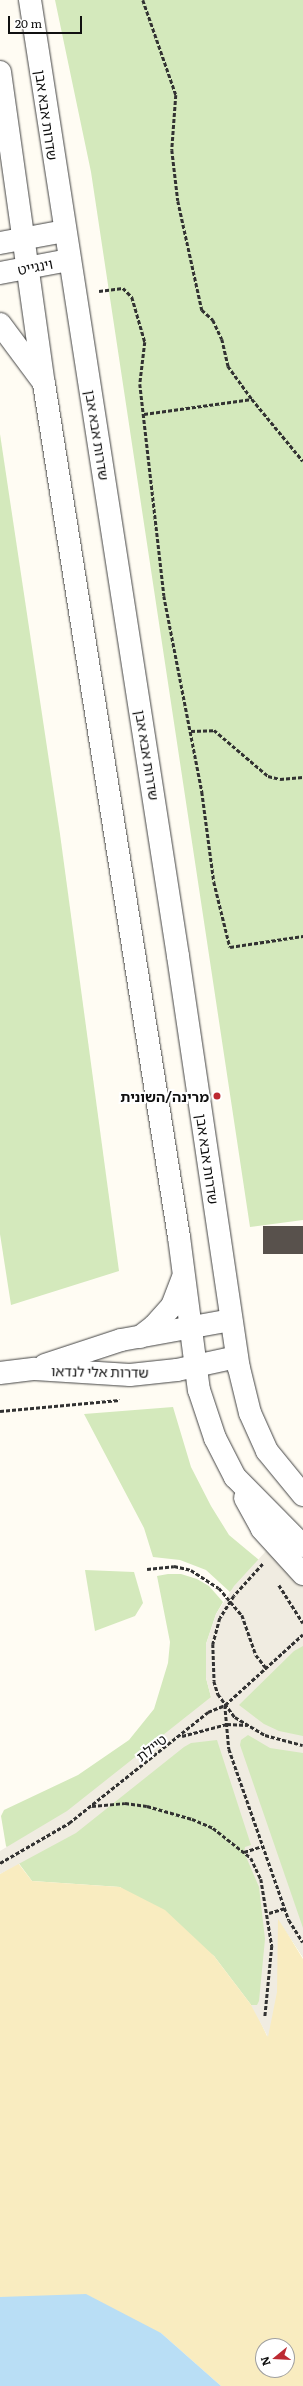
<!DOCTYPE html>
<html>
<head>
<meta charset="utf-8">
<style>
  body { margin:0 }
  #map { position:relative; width:303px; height:2386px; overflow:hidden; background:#fffcf3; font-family:Literata,"Noto Sans Hebrew",serif }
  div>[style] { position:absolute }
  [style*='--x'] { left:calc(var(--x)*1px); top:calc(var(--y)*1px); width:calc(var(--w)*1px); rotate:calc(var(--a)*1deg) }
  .green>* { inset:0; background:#d4e9bc }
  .sand>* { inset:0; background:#f9ecc0 }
  .plaza>* { inset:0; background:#f0ece1 }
  .water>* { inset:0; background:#b9def5 }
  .building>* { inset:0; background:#58514c; transform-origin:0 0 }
  .path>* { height:2.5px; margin-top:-1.25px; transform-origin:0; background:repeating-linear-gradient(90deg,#323232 0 4px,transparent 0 6px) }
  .roads { filter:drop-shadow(0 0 1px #434343) drop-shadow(0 0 1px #434343) }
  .minor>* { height:22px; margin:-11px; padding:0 11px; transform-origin:11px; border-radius:11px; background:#fff }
  .dots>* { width:11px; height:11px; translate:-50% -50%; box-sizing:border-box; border:2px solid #fff; border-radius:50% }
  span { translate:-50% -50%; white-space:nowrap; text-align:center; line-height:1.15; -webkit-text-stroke:4px #fff; paint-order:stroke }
  .street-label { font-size:14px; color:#101010 }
  .poi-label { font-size:14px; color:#101010; font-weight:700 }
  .right { translate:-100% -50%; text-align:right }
  .north { position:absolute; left:255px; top:2338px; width:40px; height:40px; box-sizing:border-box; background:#fff; border:1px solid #9f9f9f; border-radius:50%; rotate:252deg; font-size:11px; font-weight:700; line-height:16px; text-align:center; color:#101010 }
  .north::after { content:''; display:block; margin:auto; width:14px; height:18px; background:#bd2a32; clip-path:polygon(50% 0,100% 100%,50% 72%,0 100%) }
  .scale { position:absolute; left:8px; top:16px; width:74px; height:18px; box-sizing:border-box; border:2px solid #101010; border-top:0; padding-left:5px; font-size:12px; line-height:14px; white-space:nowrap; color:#101010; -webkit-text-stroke:3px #fff; paint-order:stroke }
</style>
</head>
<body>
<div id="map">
  <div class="green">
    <div style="clip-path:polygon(55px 0,303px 0,303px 1220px,250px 1227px,91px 172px)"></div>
    <div style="clip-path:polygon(0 434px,60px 834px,119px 1271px,11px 1305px,0 1234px)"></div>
    <div style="clip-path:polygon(173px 1407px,191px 1467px,211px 1506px,229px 1535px,259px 1560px,230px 1592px,206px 1570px,180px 1560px,153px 1557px,144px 1528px,84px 1414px)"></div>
    <div style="clip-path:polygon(85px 1570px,134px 1572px,143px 1603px,135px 1616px,95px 1631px)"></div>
    <div style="clip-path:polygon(168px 1574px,181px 1574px,197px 1579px,209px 1586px,223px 1602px,216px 1614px,206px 1644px,206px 1678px,211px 1697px,303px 1617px,303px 1957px,278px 1919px,277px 1992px,255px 2010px,214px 1956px,120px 1887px,32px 1881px,6px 1846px,1px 1816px,4px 1810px,78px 1775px,129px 1740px,154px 1709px,168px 1663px,170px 1642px,157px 1576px)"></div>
  </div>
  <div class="sand">
    <div style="clip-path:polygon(evenodd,18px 1863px,32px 1881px,120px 1887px,165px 1910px,214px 1956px,255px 2010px,267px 2036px,278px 1918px,303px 1959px,303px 2386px,221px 2386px,161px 2333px,0 2297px,0 1874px,18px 1863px,263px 2346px,287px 2346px,287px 2370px,263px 2370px,263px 2346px)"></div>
  </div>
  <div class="plaza">
    <div style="clip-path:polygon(266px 1551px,303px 1583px,303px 1646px,294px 1651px,239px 1705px,264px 1724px,279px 1731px,303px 1736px,303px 1753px,270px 1748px,248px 1735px,241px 1740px,240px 1745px,303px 1928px,303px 1957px,278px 1919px,277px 1992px,268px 2037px,251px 2005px,257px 2005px,259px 2001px,265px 1939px,259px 1887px,244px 1852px,245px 1847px,251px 1845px,217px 1740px,191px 1743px,184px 1747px,76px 1833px,0 1874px,0 1851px,67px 1811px,211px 1697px,206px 1678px,206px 1644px,216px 1614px,234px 1586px)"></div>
  </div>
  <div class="water">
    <div style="clip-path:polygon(86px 2294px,161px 2333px,221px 2386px,0 2386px,0 2297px)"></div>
  </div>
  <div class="building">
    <div style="left:303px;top:1226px;width:28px;height:40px;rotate:90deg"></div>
  </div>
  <div class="path">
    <div style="--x:143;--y:0;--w:101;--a:70.8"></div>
    <div style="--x:176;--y:95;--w:55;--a:94.2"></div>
    <div style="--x:172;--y:150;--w:51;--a:83.3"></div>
    <div style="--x:178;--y:201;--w:112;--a:77.6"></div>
    <div style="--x:202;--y:310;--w:15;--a:42"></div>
    <div style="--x:213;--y:320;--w:21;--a:65"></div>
    <div style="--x:222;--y:339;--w:28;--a:77"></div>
    <div style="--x:228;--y:366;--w:41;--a:54"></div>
    <div style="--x:99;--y:291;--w:24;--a:-7"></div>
    <div style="--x:123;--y:288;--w:13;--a:45"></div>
    <div style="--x:132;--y:297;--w:47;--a:73.9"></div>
    <div style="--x:145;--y:342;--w:42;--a:96.8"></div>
    <div style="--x:140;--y:384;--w:213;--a:83.5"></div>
    <div style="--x:164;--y:596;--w:200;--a:79"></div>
    <div style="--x:202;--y:792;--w:91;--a:82.4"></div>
    <div style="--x:214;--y:882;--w:67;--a:76.2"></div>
    <div style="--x:230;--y:947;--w:74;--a:-8.6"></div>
    <div style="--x:144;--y:414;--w:109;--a:-7.9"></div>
    <div style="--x:252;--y:399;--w:80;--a:50.6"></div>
    <div style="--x:191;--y:731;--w:23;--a:-2"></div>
    <div style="--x:214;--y:730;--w:71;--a:40.4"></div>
    <div style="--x:268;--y:776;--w:12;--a:14"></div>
    <div style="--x:280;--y:779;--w:23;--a:-5"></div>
    <div style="--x:0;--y:1411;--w:120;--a:-5.3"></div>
    <div style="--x:263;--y:1564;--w:43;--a:132.2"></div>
    <div style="--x:234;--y:1596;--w:26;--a:122"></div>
    <div style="--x:220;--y:1618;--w:27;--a:105"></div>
    <div style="--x:213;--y:1644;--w:37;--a:88"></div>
    <div style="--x:214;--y:1681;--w:14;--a:73"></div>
    <div style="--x:218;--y:1694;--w:29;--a:54"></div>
    <div style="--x:235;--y:1717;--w:35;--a:31"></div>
    <div style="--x:265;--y:1735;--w:39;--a:15"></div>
    <div style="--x:147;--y:1569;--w:27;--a:-6"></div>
    <div style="--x:174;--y:1566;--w:17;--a:13"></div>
    <div style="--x:191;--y:1570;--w:33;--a:33"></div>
    <div style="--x:219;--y:1588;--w:35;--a:50"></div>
    <div style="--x:242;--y:1615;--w:42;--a:70.7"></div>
    <div style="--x:256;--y:1655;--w:16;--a:52"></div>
    <div style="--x:279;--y:1585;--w:45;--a:57.7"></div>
    <div style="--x:225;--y:1705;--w:44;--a:84.8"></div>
    <div style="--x:229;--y:1749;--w:181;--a:70.7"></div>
    <div style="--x:289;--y:1920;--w:26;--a:58"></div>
    <div style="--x:182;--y:1736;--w:47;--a:-14.9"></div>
    <div style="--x:227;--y:1724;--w:20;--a:3"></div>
    <div style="--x:92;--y:1806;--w:33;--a:-5"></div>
    <div style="--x:125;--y:1803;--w:22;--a:8"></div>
    <div style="--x:147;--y:1806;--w:47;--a:16.1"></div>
    <div style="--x:192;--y:1819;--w:23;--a:23"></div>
    <div style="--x:213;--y:1828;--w:48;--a:38.3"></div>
    <div style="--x:251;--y:1858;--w:23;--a:65"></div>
    <div style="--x:261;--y:1879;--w:68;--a:80.7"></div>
    <div style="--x:272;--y:1946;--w:71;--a:95.6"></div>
    <div style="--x:244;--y:1852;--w:19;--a:-18"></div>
    <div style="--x:0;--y:1863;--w:80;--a:-30.1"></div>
    <div style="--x:69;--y:1823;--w:178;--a:-38.6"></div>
    <div style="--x:208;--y:1712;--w:18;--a:-22"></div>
    <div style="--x:225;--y:1705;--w:105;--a:-42.3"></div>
    <div style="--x:269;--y:1913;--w:17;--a:-17"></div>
  </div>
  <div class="roads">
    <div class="minor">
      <div style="--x:30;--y:0;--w:967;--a:81.2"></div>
      <div style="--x:178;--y:956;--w:416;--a:81.6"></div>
      <div style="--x:239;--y:1368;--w:46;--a:76.3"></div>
      <div style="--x:250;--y:1413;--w:42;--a:65.9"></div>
      <div style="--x:267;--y:1451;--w:57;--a:50.7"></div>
      <div style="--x:0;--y:72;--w:315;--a:82"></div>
      <div style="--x:44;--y:384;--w:864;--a:81.01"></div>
      <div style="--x:179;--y:1237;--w:154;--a:82.6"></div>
      <div style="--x:199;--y:1390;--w:51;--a:71.6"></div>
      <div style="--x:215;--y:1438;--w:44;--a:62.9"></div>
      <div style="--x:235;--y:1477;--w:97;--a:45.4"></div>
      <div style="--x:0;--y:243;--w:66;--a:-10.5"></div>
      <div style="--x:0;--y:273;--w:70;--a:-10.7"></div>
      <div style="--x:0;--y:324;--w:69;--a:53.3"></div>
      <div style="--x:140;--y:1337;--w:18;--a:-38"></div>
      <div style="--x:154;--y:1326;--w:27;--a:-48"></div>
      <div style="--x:172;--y:1306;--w:30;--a:-69"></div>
      <div style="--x:45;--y:1365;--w:80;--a:-18.2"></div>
      <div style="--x:121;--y:1340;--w:112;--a:-10.3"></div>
      <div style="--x:0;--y:1373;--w:35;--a:-7"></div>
      <div style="--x:35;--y:1369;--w:95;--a:3.6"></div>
      <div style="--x:130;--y:1375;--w:47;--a:-6.1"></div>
      <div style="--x:177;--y:1370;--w:61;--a:-12.2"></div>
      <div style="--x:245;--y:1498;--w:35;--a:61"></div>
      <div style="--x:262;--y:1529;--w:61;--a:47.7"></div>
    </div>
  </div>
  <div class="dots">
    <div style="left:217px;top:1096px;background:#bd2a32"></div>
  </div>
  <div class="street-label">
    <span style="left:47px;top:115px;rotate:82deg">שדרות אבא אבן</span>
    <span style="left:35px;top:266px;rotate:-11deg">וינגייט</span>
    <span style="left:98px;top:435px;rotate:81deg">שדרות אבא אבן</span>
    <span style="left:148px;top:755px;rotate:81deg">שדרות אבא אבן</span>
    <span style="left:208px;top:1159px;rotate:82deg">שדרות אבא אבן</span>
    <span style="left:100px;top:1371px;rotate:1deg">שדרות אלי לנדאו</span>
    <span style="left:151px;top:1747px;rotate:-38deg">טיילת</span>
  </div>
  <div class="poi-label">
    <span class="right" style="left:209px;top:1096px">מרינה/השונית</span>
  </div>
  <div class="north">N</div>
  <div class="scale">20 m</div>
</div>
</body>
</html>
